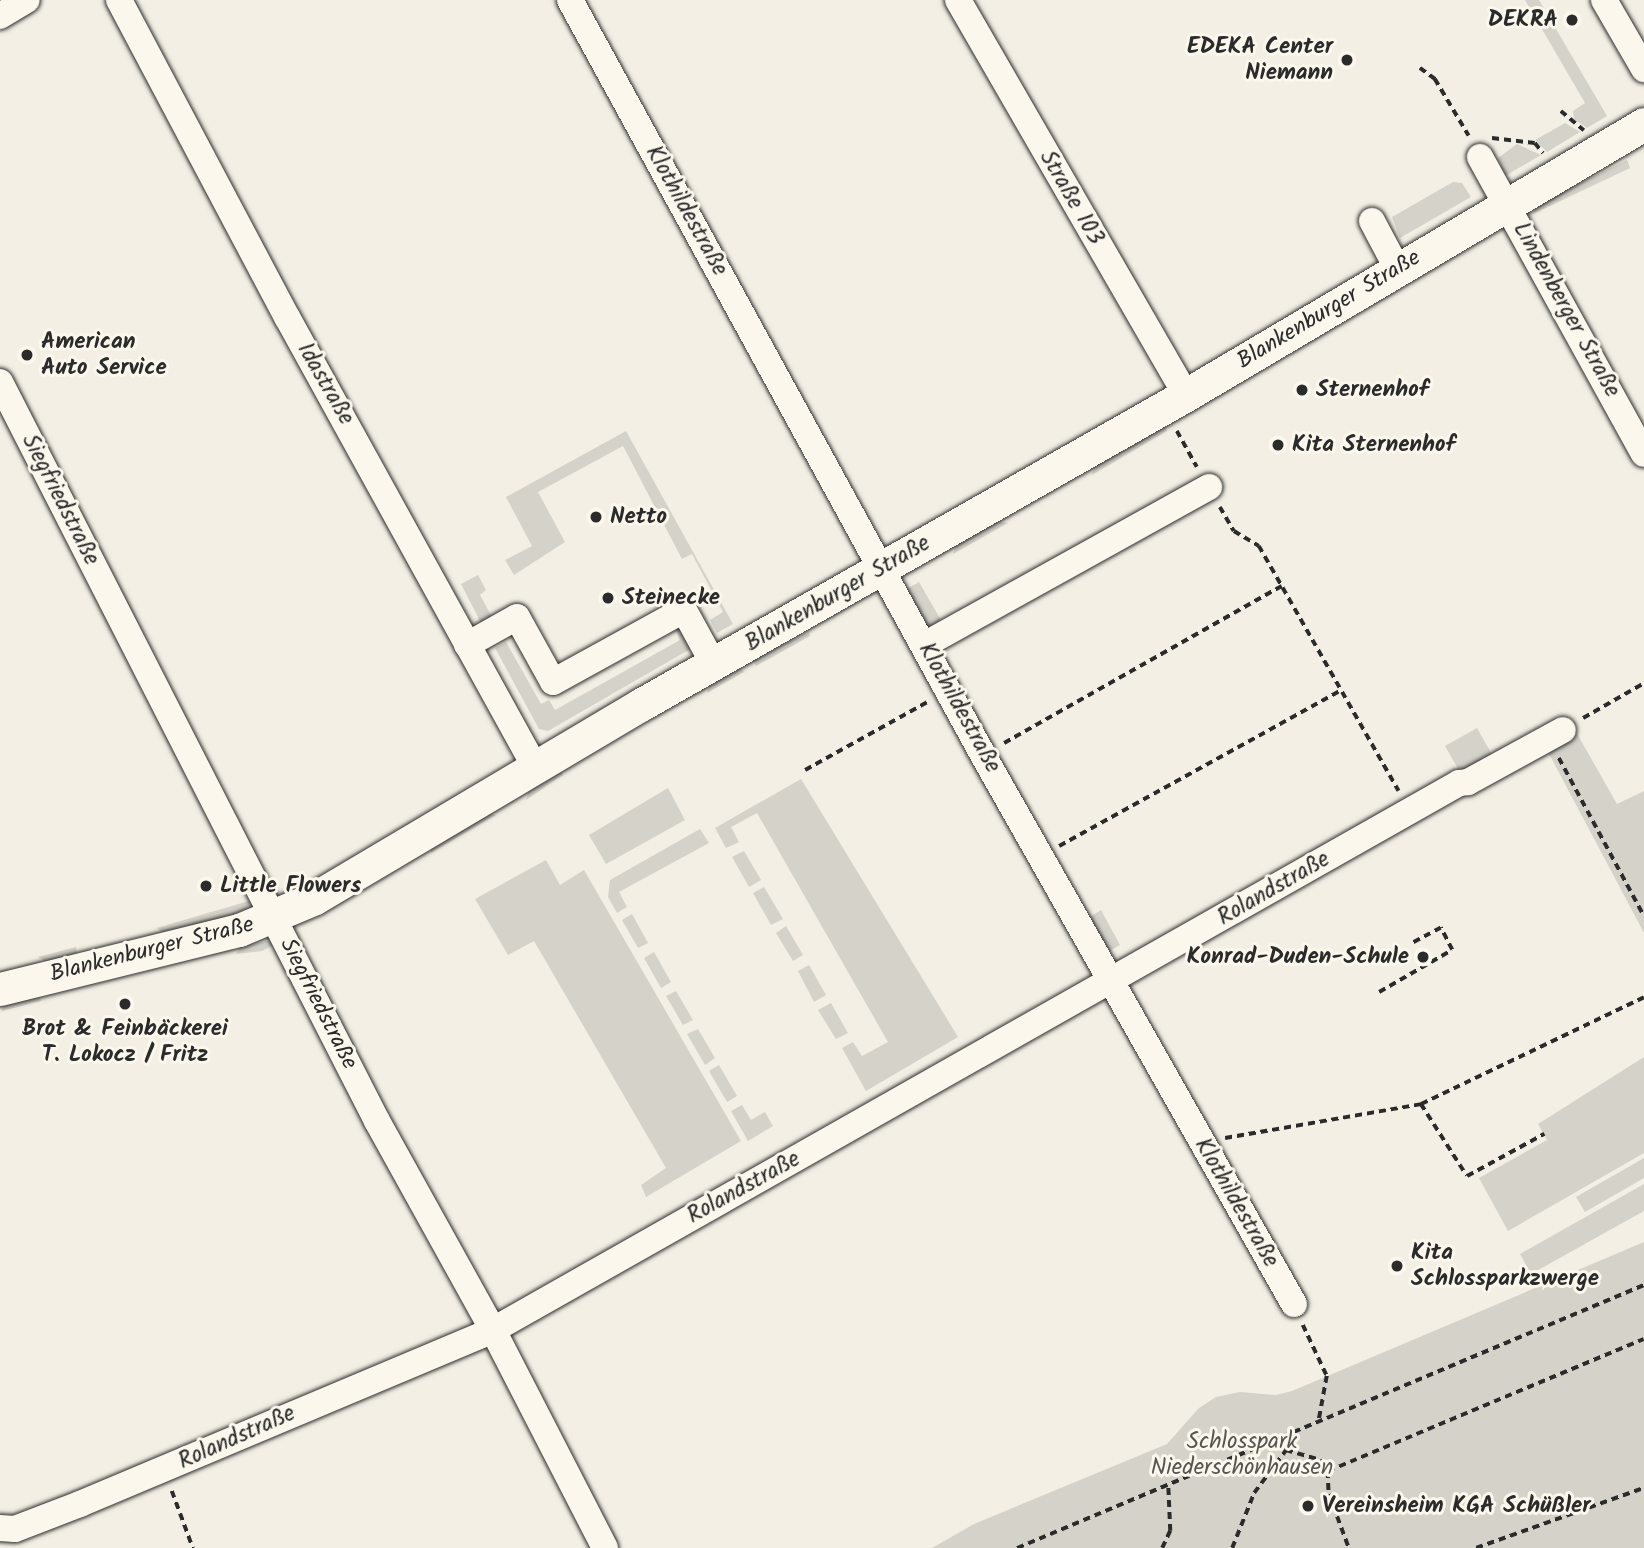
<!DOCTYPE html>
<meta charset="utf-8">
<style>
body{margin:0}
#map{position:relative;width:1644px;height:1548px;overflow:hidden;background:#f3efe4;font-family:Kalam,sans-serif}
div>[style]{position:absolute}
.green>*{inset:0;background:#d5d2c9}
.path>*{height:3.5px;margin-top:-1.75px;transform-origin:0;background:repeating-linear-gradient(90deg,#2b2b2b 0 7px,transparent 0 12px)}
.roads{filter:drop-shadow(0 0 2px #2b2b2b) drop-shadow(0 0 2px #2b2b2b)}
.minor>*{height:26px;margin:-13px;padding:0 13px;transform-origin:13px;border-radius:13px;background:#fbf7ec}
.major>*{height:33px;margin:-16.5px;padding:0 16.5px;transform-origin:16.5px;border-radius:16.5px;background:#fbf7ec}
.dots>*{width:19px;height:19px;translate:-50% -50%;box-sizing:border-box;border:4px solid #fbf7ec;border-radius:50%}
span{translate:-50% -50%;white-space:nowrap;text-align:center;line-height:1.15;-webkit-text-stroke:6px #fbf7ec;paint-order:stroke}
.poi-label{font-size:23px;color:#2b2b2b;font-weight:700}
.right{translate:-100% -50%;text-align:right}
.left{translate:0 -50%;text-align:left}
.street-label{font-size:23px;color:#2b2b2b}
.park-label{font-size:23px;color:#565552}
</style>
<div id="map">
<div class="green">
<div style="clip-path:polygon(1525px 0,1539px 0,1607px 116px,1587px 128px,1574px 119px,1573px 111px,1585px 103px)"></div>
<div style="clip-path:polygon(1565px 123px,1580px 132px,1547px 152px,1535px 140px)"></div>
<div style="clip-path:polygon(1517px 144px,1541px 155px,1505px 176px,1498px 158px)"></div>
<div style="clip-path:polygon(1627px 160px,1630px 168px,1533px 214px,1537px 204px)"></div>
<div style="clip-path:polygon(1453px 182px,1462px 183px,1471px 197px,1400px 238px,1392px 217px)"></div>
<div style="clip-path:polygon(1163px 424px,1167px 431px,1092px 475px,1095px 464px)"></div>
<div style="clip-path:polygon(626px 431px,733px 624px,717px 633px,710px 620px,723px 612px,692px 554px,682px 559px,623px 446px,538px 492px,565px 542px,514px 575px,505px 560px,532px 546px,506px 497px)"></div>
<div style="clip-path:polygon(996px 521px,1008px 523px,953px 554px,956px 544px)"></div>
<div style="clip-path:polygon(478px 575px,486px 590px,480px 595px,492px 617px,481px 623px,461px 584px)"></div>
<div style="clip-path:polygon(919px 582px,946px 629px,931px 637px,905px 590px)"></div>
<div style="clip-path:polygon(678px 625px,692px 648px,548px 731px,539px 729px,495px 648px,506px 642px,541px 704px,549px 700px,555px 710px,680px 640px,674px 627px)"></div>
<div style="clip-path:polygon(809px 632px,810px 636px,756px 666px,753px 659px)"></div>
<div style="clip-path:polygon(739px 666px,744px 672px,707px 693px,710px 683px)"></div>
<div style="clip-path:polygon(1567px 716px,1617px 804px,1644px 791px,1644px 933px,1547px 750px,1472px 793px,1445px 746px,1477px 728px,1494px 758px)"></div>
<div style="clip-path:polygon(559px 768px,563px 775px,526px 800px,530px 787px)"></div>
<div style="clip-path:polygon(801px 779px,958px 1037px,866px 1091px,842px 1048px,853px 1042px,862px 1056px,888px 1042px,757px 813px,731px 827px,739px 842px,726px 848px,715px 828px)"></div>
<div style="clip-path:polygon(668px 788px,685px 820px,606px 864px,589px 835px)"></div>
<div style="clip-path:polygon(488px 814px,496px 815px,431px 853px,431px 847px)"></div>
<div style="clip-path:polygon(700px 829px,709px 843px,619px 892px,627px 907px,617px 913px,608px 897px,610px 880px)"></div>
<div style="clip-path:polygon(744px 851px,761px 880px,749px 887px,732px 857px)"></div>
<div style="clip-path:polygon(546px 860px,560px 885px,584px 870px,741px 1141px,646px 1197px,641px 1185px,666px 1168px,534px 941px,508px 955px,475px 899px)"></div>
<div style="clip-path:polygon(764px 887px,783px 919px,771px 925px,753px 893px)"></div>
<div style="clip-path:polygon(252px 900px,246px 909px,219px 920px,165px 934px,157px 928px)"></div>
<div style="clip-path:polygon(1101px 910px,1120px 945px,1106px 953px,1087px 919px)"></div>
<div style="clip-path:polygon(632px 914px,648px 943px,638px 948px,622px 920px)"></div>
<div style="clip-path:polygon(786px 926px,803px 955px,793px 961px,776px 933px)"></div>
<div style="clip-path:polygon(267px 941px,277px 943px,262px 951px,236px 954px,240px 947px)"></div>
<div style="clip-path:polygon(76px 947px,77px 955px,46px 962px,38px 957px)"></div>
<div style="clip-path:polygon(654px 952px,671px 982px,661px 988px,644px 958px)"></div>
<div style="clip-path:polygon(809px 965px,826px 995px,814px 1002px,798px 971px)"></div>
<div style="clip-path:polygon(676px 991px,693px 1020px,683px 1025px,666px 996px)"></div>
<div style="clip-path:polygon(39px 995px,41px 1001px,2px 1011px,3px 1003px)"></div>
<div style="clip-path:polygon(831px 1003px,848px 1033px,836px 1039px,818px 1010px)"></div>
<div style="clip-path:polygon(698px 1029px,715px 1058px,705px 1065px,687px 1034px)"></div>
<div style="clip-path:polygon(1644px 1057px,1644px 1153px,1508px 1231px,1479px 1178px,1547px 1140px,1538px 1124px)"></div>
<div style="clip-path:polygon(719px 1065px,737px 1096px,727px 1102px,709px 1071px)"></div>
<div style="clip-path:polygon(742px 1105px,751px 1120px,765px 1112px,773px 1126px,748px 1141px,731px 1111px)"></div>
<div style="clip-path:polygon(1644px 1158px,1644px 1178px,1585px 1212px,1576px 1197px)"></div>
<div style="clip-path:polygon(1644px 1184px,1644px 1211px,1531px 1274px,1520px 1254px)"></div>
<div style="clip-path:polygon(1644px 1242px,1644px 1548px,932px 1548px,974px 1524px,1167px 1444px,1199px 1408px,1216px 1397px,1240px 1392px,1276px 1395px,1292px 1391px)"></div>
</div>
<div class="path">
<div style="left:1420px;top:68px;width:19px;rotate:36deg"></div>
<div style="left:1435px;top:79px;width:66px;rotate:59.2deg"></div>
<div style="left:1561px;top:111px;width:30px;rotate:40deg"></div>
<div style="left:1492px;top:138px;width:43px;rotate:6.6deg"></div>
<div style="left:1535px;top:143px;width:13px;rotate:51deg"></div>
<div style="left:1177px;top:431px;width:41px;rotate:60.9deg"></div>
<div style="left:1220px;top:507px;width:28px;rotate:60deg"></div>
<div style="left:1234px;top:531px;width:29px;rotate:31deg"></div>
<div style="left:1259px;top:546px;width:282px;rotate:60.3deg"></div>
<div style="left:1583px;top:718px;width:70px;rotate:-29.8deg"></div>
<div style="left:1004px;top:743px;width:319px;rotate:-29.5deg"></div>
<div style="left:1559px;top:758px;width:179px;rotate:61.7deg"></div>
<div style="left:805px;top:770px;width:142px;rotate:-29.1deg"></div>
<div style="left:1059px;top:846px;width:323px;rotate:-28.9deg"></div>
<div style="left:1379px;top:992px;width:84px;rotate:-29.9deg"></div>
<div style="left:1452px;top:950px;width:25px;rotate:-117deg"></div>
<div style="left:1441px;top:928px;width:34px;rotate:152deg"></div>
<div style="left:1421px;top:1104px;width:85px;rotate:57.4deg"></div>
<div style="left:1467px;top:1176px;width:88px;rotate:-28.6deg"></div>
<div style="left:1225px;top:1138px;width:199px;rotate:-9.8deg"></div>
<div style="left:1421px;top:1104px;width:247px;rotate:-25.6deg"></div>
<div style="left:1303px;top:1325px;width:56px;rotate:64.8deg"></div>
<div style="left:1327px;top:1376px;width:45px;rotate:100.3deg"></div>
<div style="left:1286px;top:1450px;width:35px;rotate:16deg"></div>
<div style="left:1320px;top:1460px;width:14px;rotate:54deg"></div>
<div style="left:1328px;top:1471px;width:23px;rotate:88deg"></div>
<div style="left:1329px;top:1494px;width:58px;rotate:69.7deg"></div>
<div style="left:1328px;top:1471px;width:342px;rotate:-22.7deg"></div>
<div style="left:172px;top:1491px;width:61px;rotate:69.8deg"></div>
<div style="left:1017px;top:1548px;width:680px;rotate:-22.76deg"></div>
<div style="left:1162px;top:1548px;width:19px;rotate:-65deg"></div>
<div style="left:1170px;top:1531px;width:45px;rotate:-92.5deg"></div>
<div style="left:1232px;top:1548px;width:59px;rotate:-68.2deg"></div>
<div style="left:1254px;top:1493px;width:54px;rotate:-53.3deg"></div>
<div style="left:1286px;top:1450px;width:17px;rotate:-77deg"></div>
<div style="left:1476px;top:1548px;width:178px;rotate:-19.7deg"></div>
</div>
<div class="roads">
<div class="minor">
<div style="left:119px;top:0;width:359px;rotate:62.1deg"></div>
<div style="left:287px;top:317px;width:514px;rotate:61.14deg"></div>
<div style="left:570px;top:0;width:861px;rotate:61.32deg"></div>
<div style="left:983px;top:755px;width:631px;rotate:60.47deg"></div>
<div style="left:958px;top:0;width:456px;rotate:60deg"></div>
<div style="left:1604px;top:0;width:80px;rotate:59.9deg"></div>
<div style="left:0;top:16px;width:31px;rotate:-31deg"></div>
<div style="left:1480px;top:157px;width:339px;rotate:61.1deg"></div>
<div style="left:1372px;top:221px;width:55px;rotate:62deg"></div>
<div style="left:0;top:382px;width:830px;rotate:62.97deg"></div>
<div style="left:377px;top:1121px;width:239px;rotate:61deg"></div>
<div style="left:493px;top:1330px;width:245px;rotate:62.8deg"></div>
<div style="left:467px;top:645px;width:57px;rotate:-29.2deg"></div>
<div style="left:517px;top:617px;width:74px;rotate:61deg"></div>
<div style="left:553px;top:682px;width:149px;rotate:-28.8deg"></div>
<div style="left:684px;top:610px;width:63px;rotate:61.4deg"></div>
<div style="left:924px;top:645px;width:326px;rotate:-29deg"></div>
<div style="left:0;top:1528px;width:15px;rotate:4deg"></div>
<div style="left:15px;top:1529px;width:70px;rotate:-21deg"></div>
<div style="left:80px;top:1504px;width:448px;rotate:-22.8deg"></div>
<div style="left:493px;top:1330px;width:1110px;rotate:-29.52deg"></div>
<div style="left:1459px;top:783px;width:9px;rotate:-6deg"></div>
<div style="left:1468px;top:782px;width:108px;rotate:-28.7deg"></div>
</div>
<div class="major">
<div style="left:0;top:989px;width:246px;rotate:-13.9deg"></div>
<div style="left:239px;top:930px;width:82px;rotate:-22.8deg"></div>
<div style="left:315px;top:898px;width:380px;rotate:-30.7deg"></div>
<div style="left:642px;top:704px;width:626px;rotate:-29.6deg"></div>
<div style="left:1186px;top:395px;width:532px;rotate:-30.61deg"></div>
</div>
</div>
<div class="dots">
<div style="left:1572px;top:20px;background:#2b2b2b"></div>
<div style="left:1347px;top:60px;background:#2b2b2b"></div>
<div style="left:27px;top:355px;background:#2b2b2b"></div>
<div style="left:1302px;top:390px;background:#2b2b2b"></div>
<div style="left:1278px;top:445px;background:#2b2b2b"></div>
<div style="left:596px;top:517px;background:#2b2b2b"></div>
<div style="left:608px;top:598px;background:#2b2b2b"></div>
<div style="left:206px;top:886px;background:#2b2b2b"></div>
<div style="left:1423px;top:957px;background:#2b2b2b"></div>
<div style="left:125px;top:1004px;background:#2b2b2b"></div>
<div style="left:1397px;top:1266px;background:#2b2b2b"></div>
<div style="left:1308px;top:1506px;background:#2b2b2b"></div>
</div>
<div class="poi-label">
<span class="right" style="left:1558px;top:20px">DEKRA</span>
<span class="right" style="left:1333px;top:60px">EDEKA Center<br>Niemann</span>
<span class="left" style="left:41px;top:355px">American<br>Auto Service</span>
<span class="left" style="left:1316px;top:390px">Sternenhof</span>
<span class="left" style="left:1292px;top:445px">Kita Sternenhof</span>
<span class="left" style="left:610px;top:517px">Netto</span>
<span class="left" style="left:622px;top:598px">Steinecke</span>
<span class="left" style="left:220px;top:886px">Little Flowers</span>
<span class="right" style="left:1409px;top:957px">Konrad-Duden-Schule</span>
<span style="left:125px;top:1042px">Brot &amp; Feinbäckerei<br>T. Lokocz / Fritz</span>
<span class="left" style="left:1411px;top:1266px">Kita<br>Schlossparkzwerge</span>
<span class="left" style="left:1322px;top:1506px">Vereinsheim KGA Schüßler</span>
</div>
<div class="street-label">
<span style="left:1071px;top:198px;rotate:60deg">Straße 103</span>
<span style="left:686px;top:211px;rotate:61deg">Klothildestraße</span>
<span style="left:1329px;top:310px;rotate:-31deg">Blankenburger Straße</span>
<span style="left:1566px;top:310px;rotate:61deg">Lindenberger Straße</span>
<span style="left:325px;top:384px;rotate:60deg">Idastraße</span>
<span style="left:60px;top:500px;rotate:63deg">Siegfriedstraße</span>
<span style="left:838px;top:594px;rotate:-30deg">Blankenburger Straße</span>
<span style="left:959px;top:708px;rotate:61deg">Klothildestraße</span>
<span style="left:1274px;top:889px;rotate:-30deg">Rolandstraße</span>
<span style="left:152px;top:950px;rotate:-14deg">Blankenburger Straße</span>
<span style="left:318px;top:1004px;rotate:63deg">Siegfriedstraße</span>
<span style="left:744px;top:1188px;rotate:-29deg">Rolandstraße</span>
<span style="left:1236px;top:1203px;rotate:60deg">Klothildestraße</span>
<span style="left:237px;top:1438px;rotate:-24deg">Rolandstraße</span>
</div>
<div class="park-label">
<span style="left:1242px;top:1455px">Schlosspark<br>Niederschönhausen</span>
</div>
</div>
